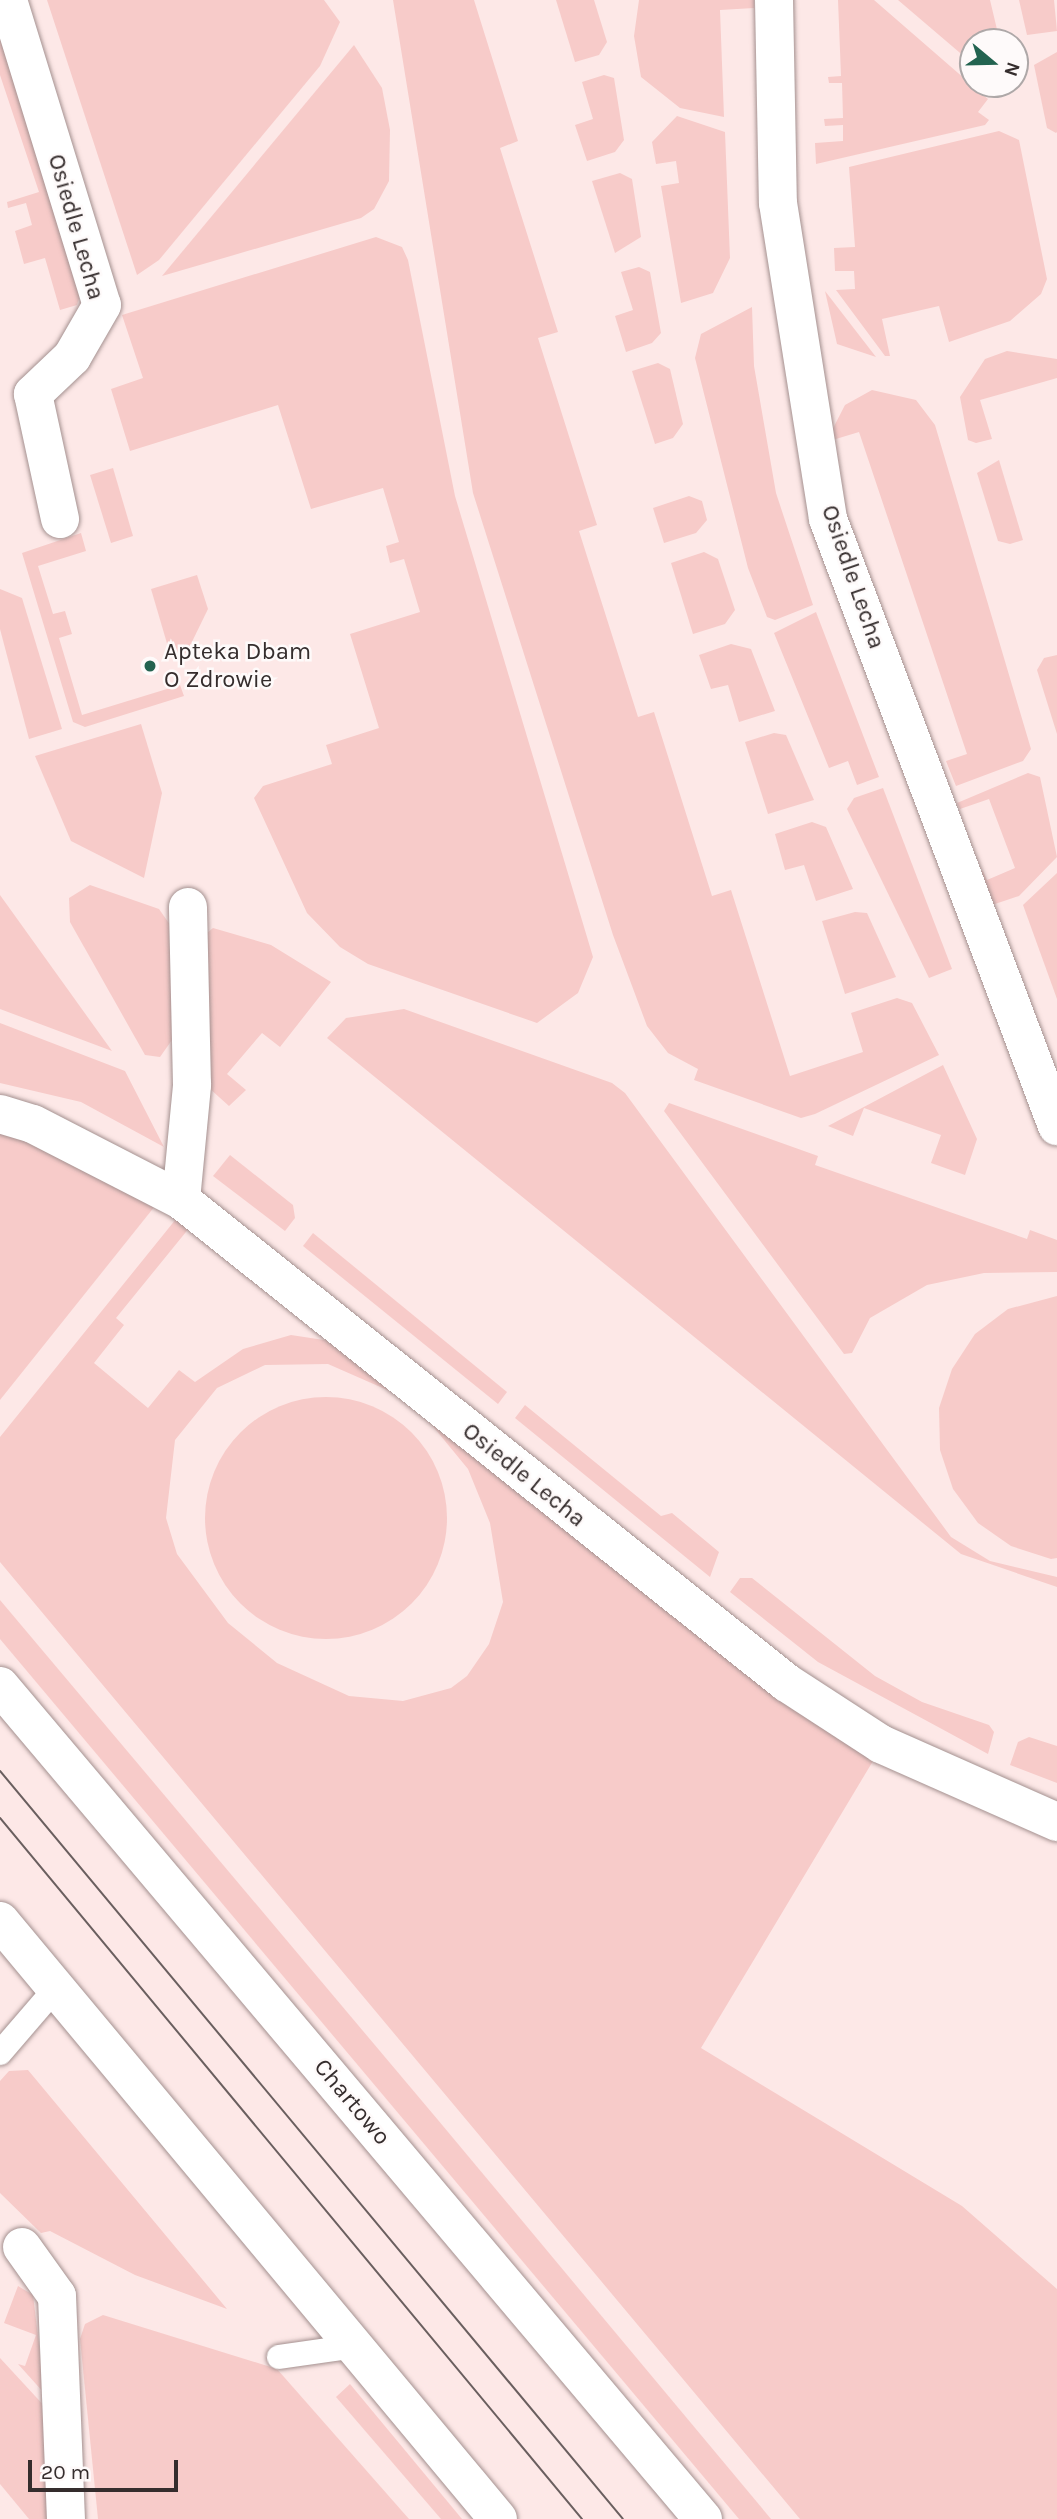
<!DOCTYPE html>
<style>
body{margin:0}
#map{position:relative;width:1057px;height:2519px;overflow:hidden;background:#fde8e7;font-family:Karla,sans-serif}
div>[style]{position:absolute}
.green>*{inset:0;background:#f7cbc9}
.round{border-radius:50%}
.roads{filter:drop-shadow(0 0 2px #a49190) drop-shadow(0 0 2px #a49190)}
.lane>*{height:24px;margin:-12px;padding:0 12px;transform-origin:12px;border-radius:12px;background:#fff}
.street>*{height:38px;margin:-19px;padding:0 19px;transform-origin:19px;border-radius:19px;background:#fff}
.secondary>*{height:38px;margin:-19px;padding:0 19px;transform-origin:19px;border-radius:19px;background:#fff}
.tram>*{height:2px;margin:-1px;padding:0 1px;transform-origin:1px;border-radius:1px;background:#6a5f5f}
.dots>*{width:19px;height:19px;translate:-50% -50%;box-sizing:border-box;border:4px solid #fefafa;border-radius:50%}
span{translate:-50% -50%;white-space:nowrap;text-align:center;line-height:1.15;-webkit-text-stroke:5px #fefafa;paint-order:stroke}
.street-label{font-size:24px;color:#352d2d}
.poi-label{font-size:24px;color:#352d2d}
.left{translate:0 -50%;text-align:left}
.north{position:absolute;left:959px;top:28px;width:70px;height:70px;box-sizing:border-box;background:#fefafa;border:2px solid #aea8a8;border-radius:50%;rotate:109deg;font-size:19px;font-weight:700;line-height:28px;text-align:center;color:#352d2d}
.north::after{content:'';display:block;margin:auto;width:24px;height:32px;background:#236350;clip-path:polygon(50% 0,100% 100%,50% 72%,0 100%)}
.scale{position:absolute;left:28px;top:2460px;width:150px;height:32px;box-sizing:border-box;border:4px solid #352d2d;border-top:0;padding-left:9px;font-size:21px;line-height:24px;white-space:nowrap;color:#352d2d;-webkit-text-stroke:5px #fefafa;paint-order:stroke}
</style>
<div id="map">
<div class="green">
<div style="clip-path:polygon(47px 0,324px 0,340px 22px,320px 66px,159px 260px,137px 275px)"></div>
<div style="clip-path:polygon(393px 0,474px 0,518px 141px,500px 148px,558px 332px,538px 338px,597px 525px,579px 531px,638px 717px,654px 712px,712px 896px,731px 890px,790px 1076px,863px 1052px,851px 1013px,897px 998px,912px 1003px,939px 1055px,815px 1114px,801px 1118px,694px 1080px,698px 1069px,668px 1053px,647px 1026px,613px 935px,473px 493px)"></div>
<div style="clip-path:polygon(556px 0,594px 0,607px 42px,599px 55px,575px 62px)"></div>
<div style="clip-path:polygon(639px 0,754px 0,754px 8px,720px 10px,724px 117px,680px 108px,641px 77px,634px 36px)"></div>
<div style="clip-path:polygon(838px 0,874px 0,988px 99px,978px 112px,989px 120px,985px 125px,816px 164px,815px 143px,843px 141px,843px 125px,825px 126px,824px 119px,843px 118px,842px 83px,829px 83px,828px 77px,841px 76px)"></div>
<div style="clip-path:polygon(898px 0,990px 0,1000px 42px,973px 42px,973px 64px)"></div>
<div style="clip-path:polygon(1019px 0,1054px 0,1057px 31px,1027px 35px)"></div>
<div style="clip-path:polygon(0 17px,81px 292px,77px 305px,60px 310px,45px 258px,24px 264px,15px 231px,32px 225px,26px 203px,8px 208px,7px 202px,39px 192px,0 75px)"></div>
<div style="clip-path:polygon(354px 45px,382px 88px,390px 130px,389px 181px,374px 209px,361px 218px,162px 276px)"></div>
<div style="clip-path:polygon(1057px 52px,1057px 132px,1056px 133px,1047px 128px,1034px 65px)"></div>
<div style="clip-path:polygon(604px 75px,614px 78px,624px 140px,615px 152px,587px 161px,575px 125px,593px 119px,582px 82px)"></div>
<div style="clip-path:polygon(677px 116px,725px 132px,730px 258px,713px 293px,681px 303px,661px 186px,679px 183px,676px 161px,656px 164px,652px 142px)"></div>
<div style="clip-path:polygon(999px 131px,1019px 140px,1047px 279px,1041px 294px,1010px 321px,949px 342px,939px 306px,882px 319px,890px 356px,885px 356px,836px 290px,855px 289px,854px 271px,835px 271px,834px 248px,855px 247px,849px 167px)"></div>
<div style="clip-path:polygon(620px 173px,632px 179px,641px 237px,615px 253px,592px 181px)"></div>
<div style="clip-path:polygon(376px 237px,402px 247px,408px 260px,455px 496px,593px 957px,578px 993px,537px 1023px,368px 964px,340px 947px,307px 913px,254px 798px,263px 786px,332px 764px,326px 745px,379px 728px,350px 634px,420px 612px,404px 559px,390px 563px,386px 546px,399px 542px,383px 488px,311px 509px,278px 405px,130px 451px,111px 389px,143px 378px,122px 315px)"></div>
<div style="clip-path:polygon(639px 267px,650px 272px,661px 333px,652px 343px,626px 352px,615px 316px,633px 310px,621px 272px)"></div>
<div style="clip-path:polygon(825px 291px,876px 357px,837px 344px)"></div>
<div style="clip-path:polygon(752px 307px,754px 366px,776px 493px,813px 605px,775px 620px,767px 617px,748px 568px,695px 358px,701px 334px)"></div>
<div style="clip-path:polygon(1007px 351px,1057px 359px,1057px 378px,980px 400px,992px 439px,976px 443px,968px 440px,960px 397px,985px 359px)"></div>
<div style="clip-path:polygon(658px 363px,670px 369px,683px 424px,673px 438px,655px 444px,632px 371px)"></div>
<div style="clip-path:polygon(872px 390px,916px 400px,935px 425px,1031px 749px,1023px 761px,956px 786px,946px 761px,967px 754px,859px 432px,826px 442px,845px 405px)"></div>
<div style="clip-path:polygon(999px 460px,1023px 540px,1010px 544px,998px 541px,977px 473px)"></div>
<div style="clip-path:polygon(113px 468px,133px 536px,111px 543px,90px 475px)"></div>
<div style="clip-path:polygon(689px 496px,702px 501px,707px 520px,696px 533px,664px 543px,653px 508px)"></div>
<div style="clip-path:polygon(81px 533px,86px 551px,38px 566px,53px 614px,65px 611px,72px 634px,59px 638px,82px 715px,180px 685px,184px 696px,85px 727px,73px 722px,22px 553px)"></div>
<div style="clip-path:polygon(704px 552px,718px 559px,735px 610px,725px 624px,693px 634px,671px 563px)"></div>
<div style="clip-path:polygon(197px 575px,208px 609px,187px 652px,171px 657px,151px 589px)"></div>
<div style="clip-path:polygon(0 589px,22px 598px,62px 729px,29px 739px,0 629px)"></div>
<div style="clip-path:polygon(816px 612px,879px 777px,857px 785px,848px 761px,829px 768px,774px 633px)"></div>
<div style="clip-path:polygon(731px 644px,751px 649px,775px 711px,739px 722px,728px 685px,711px 689px,699px 655px)"></div>
<div style="clip-path:polygon(1057px 655px,1057px 734px,1037px 670px,1044px 658px)"></div>
<div style="clip-path:polygon(141px 724px,162px 793px,144px 878px,71px 841px,35px 756px)"></div>
<div style="clip-path:polygon(774px 733px,786px 735px,814px 800px,768px 814px,745px 742px)"></div>
<div style="clip-path:polygon(1028px 773px,1040px 777px,1057px 857px,1019px 896px,989px 906px,977px 874px,983px 871px,987px 880px,1015px 868px,989px 799px,960px 809px,957px 803px)"></div>
<div style="clip-path:polygon(883px 788px,952px 969px,929px 978px,847px 809px,854px 798px)"></div>
<div style="clip-path:polygon(812px 822px,826px 827px,853px 889px,816px 901px,804px 865px,785px 870px,775px 834px)"></div>
<div style="clip-path:polygon(1057px 873px,1057px 999px,1023px 905px)"></div>
<div style="clip-path:polygon(90px 885px,159px 909px,173px 929px,172px 1040px,160px 1057px,145px 1055px,70px 922px,69px 898px)"></div>
<div style="clip-path:polygon(0 895px,112px 1051px,0 1009px)"></div>
<div style="clip-path:polygon(855px 912px,867px 913px,896px 977px,845px 994px,822px 921px)"></div>
<div style="clip-path:polygon(213px 928px,271px 945px,331px 982px,280px 1047px,262px 1033px,227px 1074px,246px 1090px,229px 1106px,209px 1088px,202px 937px)"></div>
<div style="clip-path:polygon(404px 1009px,612px 1083px,625px 1093px,951px 1537px,990px 1561px,1057px 1577px,1057px 1587px,961px 1554px,327px 1038px,346px 1018px)"></div>
<div style="clip-path:polygon(0 1023px,125px 1071px,164px 1147px,81px 1102px,0 1083px)"></div>
<div style="clip-path:polygon(943px 1065px,977px 1139px,965px 1175px,931px 1163px,941px 1135px,864px 1108px,853px 1136px,828px 1126px)"></div>
<div style="clip-path:polygon(669px 1103px,818px 1156px,815px 1165px,1027px 1239px,1030px 1230px,1057px 1240px,1057px 1272px,984px 1273px,927px 1285px,870px 1318px,852px 1353px,844px 1354px,664px 1111px)"></div>
<div style="clip-path:polygon(0 1129px,155px 1206px,0 1400px)"></div>
<div style="clip-path:polygon(230px 1155px,293px 1205px,295px 1218px,285px 1231px,213px 1176px)"></div>
<div style="clip-path:polygon(176px 1219px,190px 1227px,116px 1318px,124px 1325px,94px 1363px,148px 1408px,179px 1370px,195px 1382px,243px 1349px,291px 1335px,337px 1342px,394px 1393px,328px 1364px,265px 1365px,217px 1388px,175px 1440px,166px 1518px,177px 1554px,228px 1623px,277px 1663px,349px 1696px,403px 1701px,451px 1688px,467px 1676px,489px 1644px,503px 1602px,490px 1523px,468px 1469px,431px 1424px,770px 1683px,1057px 1834px,1057px 1841px,873px 1761px,701px 2048px,962px 2206px,1057px 2289px,1057px 2519px,800px 2519px,0 1562px,0 1437px)"></div>
<div style="clip-path:polygon(313px 1233px,507px 1392px,498px 1404px,303px 1246px)"></div>
<div style="clip-path:polygon(1057px 1296px,1057px 1558px,1051px 1559px,1011px 1546px,978px 1523px,953px 1489px,940px 1450px,939px 1408px,952px 1369px,975px 1334px,1008px 1309px)"></div>
<div class="round" style="left:205px;top:1397px;width:242px;height:242px"></div>
<div style="clip-path:polygon(525px 1405px,661px 1516px,672px 1513px,719px 1552px,710px 1577px,515px 1418px)"></div>
<div style="clip-path:polygon(740px 1578px,752px 1578px,875px 1676px,922px 1702px,989px 1725px,994px 1732px,988px 1754px,818px 1662px,730px 1592px)"></div>
<div style="clip-path:polygon(0 1600px,438px 2120px,771px 2519px,739px 2519px,0 1639px)"></div>
<div style="clip-path:polygon(1029px 1737px,1057px 1746px,1057px 1783px,1010px 1765px,1018px 1742px)"></div>
<div style="clip-path:polygon(28px 2070px,227px 2309px,135px 2275px,50px 2231px,41px 2233px,0 2193px,0 2081px,9px 2071px)"></div>
<div style="clip-path:polygon(18px 2286px,33px 2295px,45px 2394px,18px 2364px,25px 2366px,36px 2335px,4px 2323px)"></div>
<div style="clip-path:polygon(103px 2315px,277px 2369px,409px 2519px,98px 2519px,80px 2339px,85px 2324px)"></div>
<div style="clip-path:polygon(0 2358px,48px 2410px,56px 2519px,29px 2519px,0 2484px)"></div>
<div style="clip-path:polygon(350px 2384px,462px 2519px,441px 2519px,336px 2397px)"></div>
</div>
<div class="roads">
<div class="lane">
<div style="left:0;top:2053px;width:86px;rotate:-49.3deg"></div>
<div style="left:279px;top:2357px;width:77px;rotate:-8.2deg"></div>
</div>
<div class="street">
<div style="left:8px;top:0;width:319px;rotate:72.9deg"></div>
<div style="left:102px;top:305px;width:60px;rotate:120deg"></div>
<div style="left:72px;top:357px;width:54px;rotate:136.5deg"></div>
<div style="left:33px;top:394px;width:128px;rotate:77.8deg"></div>
<div style="left:774px;top:0;width:203px;rotate:88.9deg"></div>
<div style="left:778px;top:203px;width:320px;rotate:81deg"></div>
<div style="left:828px;top:519px;width:649px;rotate:69.33deg"></div>
<div style="left:0;top:1114px;width:34px;rotate:17deg"></div>
<div style="left:33px;top:1124px;width:166px;rotate:27.2deg"></div>
<div style="left:181px;top:1200px;width:775px;rotate:38.56deg"></div>
<div style="left:787px;top:1683px;width:112px;rotate:33deg"></div>
<div style="left:881px;top:1744px;width:193px;rotate:23.9deg"></div>
<div style="left:181px;top:1200px;width:116px;rotate:-84.5deg"></div>
<div style="left:192px;top:1085px;width:178px;rotate:-91.3deg"></div>
<div style="left:22px;top:2247px;width:60px;rotate:54.5deg"></div>
<div style="left:57px;top:2296px;width:223px;rotate:87.7deg"></div>
</div>
<div class="secondary">
<div style="left:0;top:1686px;width:1090px;rotate:49.84deg"></div>
<div style="left:0;top:1921px;width:778px;rotate:50.21deg"></div>
</div>
</div>
<div class="tram">
<div style="left:0;top:1771px;width:973px;rotate:50.21deg"></div>
<div style="left:0;top:1818px;width:911px;rotate:50.3deg"></div>
</div>
<div class="dots">
<div style="left:150px;top:666px;background:#236350"></div>
</div>
<div class="street-label">
<span style="left:76px;top:227px;rotate:74deg">Osiedle Lecha</span>
<span style="left:853px;top:577px;rotate:71deg">Osiedle Lecha</span>
<span style="left:524px;top:1475px;rotate:39deg">Osiedle Lecha</span>
<span style="left:352px;top:2102px;rotate:50deg">Chartowo</span>
</div>
<div class="poi-label">
<span class="left" style="left:164px;top:666px">Apteka Dbam<br>O Zdrowie</span>
</div>
<div class="north">N</div>
<div class="scale">20 m</div>
</div>
